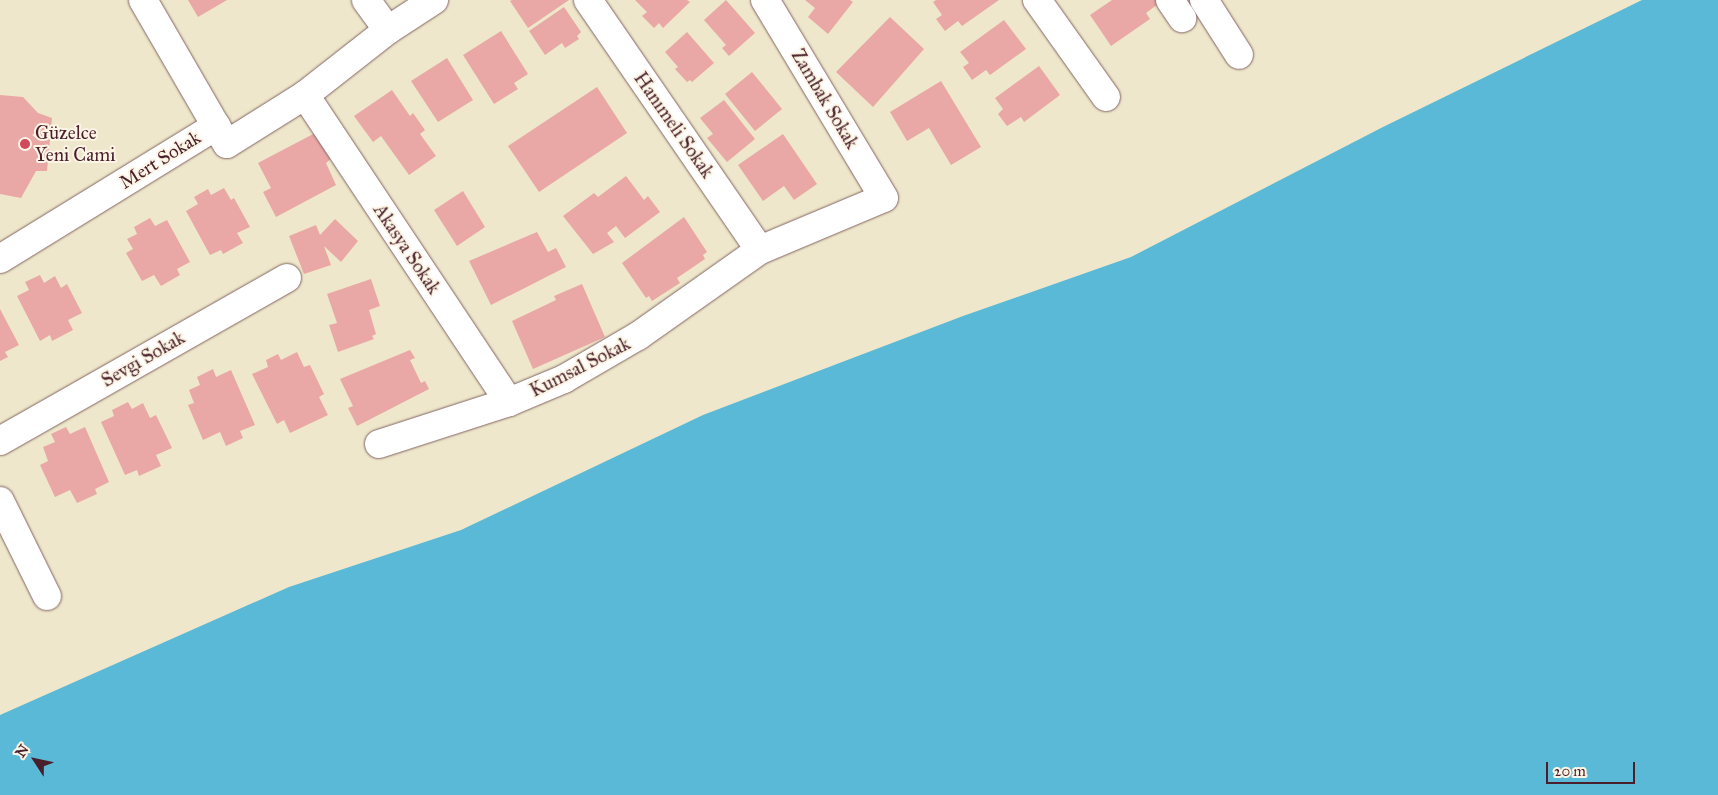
<!DOCTYPE html>
<meta charset="utf-8">
<style>
body{margin:0}
#map{position:relative;width:1718px;height:795px;overflow:hidden;background:#eee7cb;font-family:"IM FELL Great Primer",serif}
div>[style]{position:absolute}
.water>*{inset:0;background:#59b9d7}
.building>*{inset:0;background:#e9a8a5}
.roads{filter:drop-shadow(0 0 1px #836563) drop-shadow(0 0 1px #836563)}
.minor>*{height:28px;margin:-14px;padding:0 14px;transform-origin:14px;border-radius:14px;background:#fff}
.dots>*{width:14px;height:14px;translate:-50% -50%;box-sizing:border-box;border:2px solid #fcf5e5;border-radius:50%}
span{translate:-50% -50%;white-space:nowrap;text-align:center;line-height:1.15;-webkit-text-stroke:4px #fcf5e5;paint-order:stroke}
.street-label{font-size:19px;color:#4a1f2b}
.poi-label{font-size:19px;color:#4a1f2b}
.left{translate:0 -50%;text-align:left}
.north{position:absolute;left:10px;top:735px;width:50px;height:50px;-webkit-text-stroke:4px #fcf5e5;paint-order:stroke;rotate:305deg;font-size:14px;font-weight:700;line-height:20px;text-align:center;color:#4a1f2b}
.north::after{content:'';display:block;margin:auto;width:18px;height:22px;background:#4a1f2b;clip-path:polygon(50% 0,100% 100%,50% 72%,0 100%)}
.scale{position:absolute;left:1546px;top:762px;width:89px;height:22px;box-sizing:border-box;border:2px solid #4a1f2b;border-top:0;padding-left:6px;font-size:15px;line-height:18px;white-space:nowrap;color:#4a1f2b;-webkit-text-stroke:4px #fcf5e5;paint-order:stroke}
</style>
<div id="map">
<div class="water">
<div style="clip-path:polygon(1642px 0,1718px 0,1718px 795px,0 795px,0 715px,289px 587px,461px 530px,703px 415px,963px 316px,1131px 257px,1383px 127px)"></div>
</div>
<div class="building">
<div style="clip-path:polygon(188px 0,227px 0,198px 17px)"></div>
<div style="clip-path:polygon(569px 0,528px 28px,510px 1px,512px 0)"></div>
<div style="clip-path:polygon(635px 0,687px 0,690px 2px,663px 28px,659px 23px,654px 28px,642px 16px,647px 12px)"></div>
<div style="clip-path:polygon(726px 0,755px 33px,729px 56px,722px 48px,726px 45px,704px 20px)"></div>
<div style="clip-path:polygon(805px 0,850px 0,853px 2px,828px 34px,808px 17px,815px 8px)"></div>
<div style="clip-path:polygon(936px 0,999px 0,962px 26px,958px 21px,945px 31px,936px 19px,942px 15px,933px 2px)"></div>
<div style="clip-path:polygon(1112px 0,1156px 0,1158px 4px,1146px 13px,1150px 19px,1111px 46px,1090px 15px)"></div>
<div style="clip-path:polygon(564px 7px,581px 32px,577px 36px,579px 39px,565px 48px,562px 43px,545px 55px,529px 31px)"></div>
<div style="clip-path:polygon(890px 17px,924px 49px,873px 107px,836px 72px)"></div>
<div style="clip-path:polygon(1004px 20px,1026px 49px,990px 75px,986px 70px,972px 80px,963px 67px,969px 63px,960px 52px)"></div>
<div style="clip-path:polygon(501px 31px,528px 74px,514px 83px,518px 89px,494px 104px,463px 55px)"></div>
<div style="clip-path:polygon(687px 32px,714px 63px,692px 82px,690px 80px,687px 82px,675px 69px,678px 67px,665px 52px)"></div>
<div style="clip-path:polygon(447px 58px,473px 100px,438px 122px,411px 81px)"></div>
<div style="clip-path:polygon(1039px 66px,1060px 95px,1024px 122px,1021px 117px,1007px 126px,998px 114px,1003px 109px,995px 98px)"></div>
<div style="clip-path:polygon(752px 72px,782px 109px,755px 131px,725px 94px)"></div>
<div style="clip-path:polygon(941px 81px,981px 147px,951px 165px,929px 128px,907px 141px,890px 112px)"></div>
<div style="clip-path:polygon(597px 87px,627px 133px,539px 192px,508px 146px)"></div>
<div style="clip-path:polygon(392px 90px,410px 116px,413px 113px,425px 130px,420px 134px,436px 156px,409px 175px,381px 136px,373px 142px,354px 116px)"></div>
<div style="clip-path:polygon(0 95px,23px 97px,38px 113px,52px 118px,47px 171px,36px 171px,21px 198px,0 194px)"></div>
<div style="clip-path:polygon(724px 100px,755px 139px,727px 162px,707px 138px,713px 134px,700px 118px)"></div>
<div style="clip-path:polygon(317px 132px,333px 157px,326px 163px,336px 185px,276px 217px,263px 192px,271px 188px,258px 163px)"></div>
<div style="clip-path:polygon(783px 134px,817px 184px,794px 200px,784px 186px,763px 201px,738px 165px)"></div>
<div style="clip-path:polygon(626px 176px,644px 200px,648px 196px,660px 212px,625px 238px,616px 226px,607px 233px,614px 242px,593px 254px,563px 216px,594px 193px,598px 197px)"></div>
<div style="clip-path:polygon(224px 188px,231px 200px,234px 198px,250px 227px,237px 233px,243px 243px,223px 254px,221px 250px,210px 255px,186px 211px,198px 204px,194px 197px,208px 189px,211px 195px)"></div>
<div style="clip-path:polygon(463px 191px,485px 227px,457px 246px,434px 210px)"></div>
<div style="clip-path:polygon(684px 217px,707px 252px,703px 255px,705px 259px,677px 278px,680px 283px,652px 301px,649px 296px,646px 298px,622px 263px)"></div>
<div style="clip-path:polygon(150px 218px,155px 226px,167px 220px,190px 262px,177px 269px,180px 275px,161px 286px,154px 275px,142px 281px,126px 253px,133px 249px,127px 239px,137px 234px,134px 227px)"></div>
<div style="clip-path:polygon(335px 219px,358px 241px,341px 262px,324px 246px,331px 265px,304px 274px,289px 236px,316px 225px,320px 235px)"></div>
<div style="clip-path:polygon(537px 232px,548px 252px,556px 248px,566px 267px,491px 305px,469px 261px)"></div>
<div style="clip-path:polygon(40px 275px,44px 283px,55px 276px,61px 288px,67px 284px,82px 313px,68px 320px,73px 330px,52px 341px,50px 335px,40px 341px,17px 296px,29px 290px,25px 282px)"></div>
<div style="clip-path:polygon(371px 279px,380px 306px,369px 310px,376px 334px,372px 336px,374px 339px,338px 352px,329px 325px,337px 323px,327px 294px)"></div>
<div style="clip-path:polygon(582px 284px,605px 337px,533px 369px,512px 321px,556px 300px,554px 296px)"></div>
<div style="clip-path:polygon(0 309px,19px 345px,5px 352px,8px 357px,0 361px)"></div>
<div style="clip-path:polygon(410px 350px,415px 358px,410px 360px,421px 383px,425px 381px,429px 389px,357px 426px,348px 408px,353px 406px,340px 379px)"></div>
<div style="clip-path:polygon(297px 352px,304px 367px,310px 365px,324px 394px,319px 397px,328px 415px,290px 433px,284px 420px,277px 424px,252px 374px,268px 367px,266px 360px,278px 354px,281px 360px)"></div>
<div style="clip-path:polygon(213px 369px,216px 377px,231px 370px,255px 425px,240px 431px,243px 438px,226px 446px,220px 432px,203px 440px,188px 405px,194px 403px,189px 390px,200px 385px,197px 377px)"></div>
<div style="clip-path:polygon(128px 402px,132px 409px,143px 403px,150px 418px,156px 415px,172px 448px,156px 455px,161px 466px,139px 476px,137px 470px,125px 475px,101px 422px,114px 416px,112px 410px)"></div>
<div style="clip-path:polygon(66px 427px,70px 434px,85px 427px,109px 482px,95px 489px,97px 494px,77px 503px,70px 490px,55px 497px,40px 465px,48px 461px,43px 447px,55px 442px,51px 434px)"></div>
</div>
<div class="roads">
<div class="minor">
<div style="left:143px;top:0;width:146px;rotate:59.9deg"></div>
<div style="left:366px;top:0;width:37px;rotate:54deg"></div>
<div style="left:588px;top:0;width:303px;rotate:55.5deg"></div>
<div style="left:1037px;top:0;width:119px;rotate:54.6deg"></div>
<div style="left:1170px;top:0;width:22px;rotate:56deg"></div>
<div style="left:1204px;top:0;width:65px;rotate:57.5deg"></div>
<div style="left:305px;top:95px;width:369px;rotate:56.4deg"></div>
<div style="left:0;top:259px;width:254px;rotate:-31.6deg"></div>
<div style="left:216px;top:126px;width:21px;rotate:59deg"></div>
<div style="left:227px;top:144px;width:92px;rotate:-32.1deg"></div>
<div style="left:305px;top:95px;width:105px;rotate:-38.1deg"></div>
<div style="left:388px;top:30px;width:55px;rotate:-33.1deg"></div>
<div style="left:0;top:441px;width:330px;rotate:-29.6deg"></div>
<div style="left:379px;top:444px;width:137px;rotate:-17.9deg"></div>
<div style="left:509px;top:402px;width:60px;rotate:-22.7deg"></div>
<div style="left:564px;top:379px;width:86px;rotate:-30.2deg"></div>
<div style="left:638px;top:336px;width:149px;rotate:-35.2deg"></div>
<div style="left:760px;top:250px;width:134px;rotate:-22.8deg"></div>
<div style="left:884px;top:198px;width:231px;rotate:-121deg"></div>
<div style="left:0;top:501px;width:106px;rotate:63.7deg"></div>
</div>
</div>
<div class="dots">
<div style="left:25px;top:144px;background:#d1495b"></div>
</div>
<div class="street-label">
<span style="left:825px;top:99px;rotate:59deg">Zambak Sokak</span>
<span style="left:674px;top:125px;rotate:55deg">Hanımeli Sokak</span>
<span style="left:160px;top:160px;rotate:-32deg">Mert Sokak</span>
<span style="left:407px;top:249px;rotate:56deg">Akasya Sokak</span>
<span style="left:143px;top:359px;rotate:-30deg">Sevgi Sokak</span>
<span style="left:580px;top:367px;rotate:-27deg">Kumsal Sokak</span>
</div>
<div class="poi-label">
<span class="left" style="left:35px;top:144px">Güzelce<br>Yeni Cami</span>
</div>
<div class="north">N</div>
<div class="scale">20 m</div>
</div>
